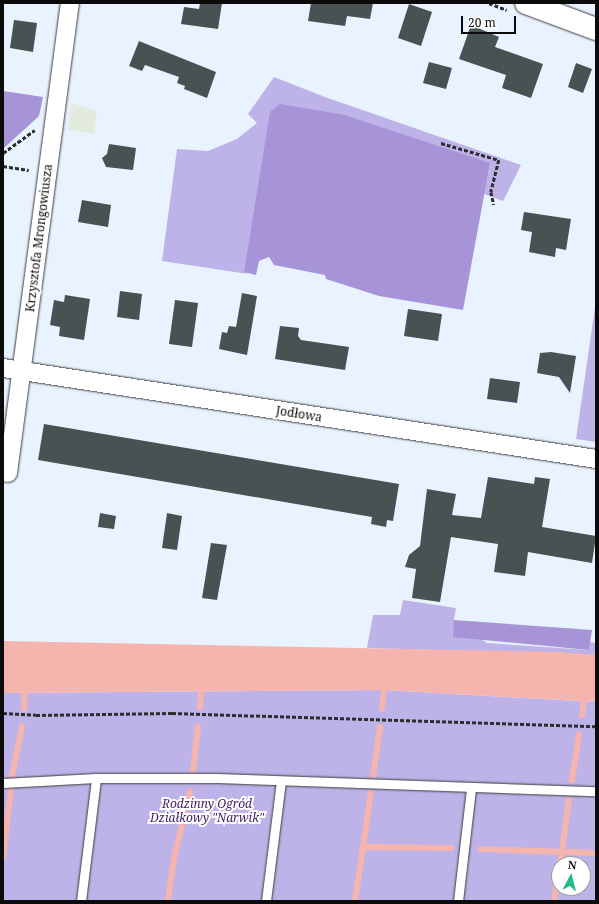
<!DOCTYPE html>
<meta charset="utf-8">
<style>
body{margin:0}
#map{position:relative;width:599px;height:904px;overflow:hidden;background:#e8f3ff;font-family:"Noto Serif",serif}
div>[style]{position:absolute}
.industrial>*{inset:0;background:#e3eade}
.green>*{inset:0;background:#beb3e8}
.forest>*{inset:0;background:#a693d8}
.water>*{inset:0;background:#f5b5ae}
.stream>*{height:5.5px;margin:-2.75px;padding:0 2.75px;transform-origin:2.75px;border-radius:2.75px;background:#f5b5ae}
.building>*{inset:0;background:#475253}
.path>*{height:2.5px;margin-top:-1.25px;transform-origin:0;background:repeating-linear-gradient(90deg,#2d2d2d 0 4px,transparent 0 6px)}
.roads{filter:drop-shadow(0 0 1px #3e3e3e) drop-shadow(0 0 1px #3e3e3e)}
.service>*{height:9px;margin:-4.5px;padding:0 4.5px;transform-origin:4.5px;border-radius:4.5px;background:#fff}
.minor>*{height:18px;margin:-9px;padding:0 9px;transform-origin:9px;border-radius:9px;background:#fff}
.tertiary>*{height:22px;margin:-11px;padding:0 11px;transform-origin:11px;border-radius:11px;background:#fff}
span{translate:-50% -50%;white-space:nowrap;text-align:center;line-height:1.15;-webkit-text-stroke:4px #fff;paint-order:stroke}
.street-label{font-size:12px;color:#0b0b0b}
.park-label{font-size:12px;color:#401c61;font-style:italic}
.frame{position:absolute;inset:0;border:4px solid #0b0b0b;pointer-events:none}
.north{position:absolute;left:551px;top:856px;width:40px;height:40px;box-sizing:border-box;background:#fff;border:1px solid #9d9d9d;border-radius:50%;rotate:7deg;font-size:11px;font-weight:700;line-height:16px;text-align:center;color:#0b0b0b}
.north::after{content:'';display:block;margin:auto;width:14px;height:18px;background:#24b98a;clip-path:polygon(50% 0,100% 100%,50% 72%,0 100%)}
.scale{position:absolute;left:461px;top:16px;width:55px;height:18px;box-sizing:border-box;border:2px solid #0b0b0b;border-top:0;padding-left:5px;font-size:12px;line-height:14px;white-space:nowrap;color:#0b0b0b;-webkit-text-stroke:3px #fff;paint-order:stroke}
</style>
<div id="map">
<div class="industrial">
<div style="clip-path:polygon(71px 103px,97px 111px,94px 134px,68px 130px)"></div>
</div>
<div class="green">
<div style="clip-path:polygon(274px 77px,325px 97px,521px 165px,503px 201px,484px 194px,490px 164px,345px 115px,244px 271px,248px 274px,162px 261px,177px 149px,208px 151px,237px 139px,257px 123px,248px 114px)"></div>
<div style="clip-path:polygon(596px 300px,596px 442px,576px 439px)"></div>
<div style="clip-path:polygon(403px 600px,456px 608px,454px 620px,487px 643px,589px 650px,590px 642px,596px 643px,596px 655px,367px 648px,373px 615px,400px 615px)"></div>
<div style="clip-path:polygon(evenodd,384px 690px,596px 702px,596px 901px,3px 901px,3px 693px,384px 690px,559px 864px,583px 864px,583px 888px,559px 888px,559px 864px)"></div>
</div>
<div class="forest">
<div style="clip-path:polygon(3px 91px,43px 97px,39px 116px,3px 149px)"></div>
<div style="clip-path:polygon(280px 104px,345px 115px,490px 163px,463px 310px,379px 296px,326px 279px,325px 275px,274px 265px,269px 257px,259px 261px,256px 275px,244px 272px,270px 112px)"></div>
<div style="clip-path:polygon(454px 620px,592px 630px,589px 650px,453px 637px)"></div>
</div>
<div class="water">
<div style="clip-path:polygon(3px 641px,558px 652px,596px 655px,596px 702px,384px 690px,3px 693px)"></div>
</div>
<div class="stream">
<div style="left:200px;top:708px;width:16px;rotate:-86deg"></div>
<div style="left:24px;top:709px;width:17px;rotate:-87deg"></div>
<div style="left:382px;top:709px;width:19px;rotate:-84deg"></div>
<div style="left:582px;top:716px;width:15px;rotate:-82deg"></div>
<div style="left:193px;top:771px;width:44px;rotate:-83.5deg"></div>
<div style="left:12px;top:776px;width:50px;rotate:-78.5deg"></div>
<div style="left:373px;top:776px;width:49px;rotate:-81.7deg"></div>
<div style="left:572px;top:781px;width:47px;rotate:-81.3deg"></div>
<div style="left:363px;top:847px;width:88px;rotate:0.7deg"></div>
<div style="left:481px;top:849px;width:115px;rotate:2deg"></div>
<div style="left:3px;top:858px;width:69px;rotate:-83.4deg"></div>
<div style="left:560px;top:864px;width:64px;rotate:-81.9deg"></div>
<div style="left:168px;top:901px;width:43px;rotate:-82.1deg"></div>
<div style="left:174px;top:858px;width:68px;rotate:-76.4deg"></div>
<div style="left:355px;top:901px;width:109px;rotate:-81.6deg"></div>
<div style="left:554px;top:901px;width:31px;rotate:-81deg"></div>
</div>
<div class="building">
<div style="clip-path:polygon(200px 3px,222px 3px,218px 29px,181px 24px,184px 7px,199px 9px)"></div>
<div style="clip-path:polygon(311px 3px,373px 3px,370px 19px,347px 16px,345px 26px,308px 21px)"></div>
<div style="clip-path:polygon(409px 4px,432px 12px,421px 46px,398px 38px)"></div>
<div style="clip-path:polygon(14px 20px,37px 23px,33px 52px,10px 48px)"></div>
<div style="clip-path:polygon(471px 25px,499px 37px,495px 47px,543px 64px,531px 98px,502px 88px,506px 75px,459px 59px)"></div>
<div style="clip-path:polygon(139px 41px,216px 72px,207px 98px,184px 89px,185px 86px,177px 83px,179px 77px,145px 65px,142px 71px,129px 66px)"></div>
<div style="clip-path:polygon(429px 62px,452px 68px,446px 89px,423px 83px)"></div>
<div style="clip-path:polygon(576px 63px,592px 69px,583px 93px,568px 87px)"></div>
<div style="clip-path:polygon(109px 144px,136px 148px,133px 170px,106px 167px,102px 158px,107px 154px)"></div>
<div style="clip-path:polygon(82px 200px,111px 205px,108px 227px,78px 222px)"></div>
<div style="clip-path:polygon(524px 212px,571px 219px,566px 250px,556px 248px,555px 257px,529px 252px,532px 232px,521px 230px)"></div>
<div style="clip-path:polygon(120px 291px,142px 294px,139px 320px,117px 317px)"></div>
<div style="clip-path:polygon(242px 293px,257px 296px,247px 355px,219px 349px,222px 332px,227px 333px,229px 326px,236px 327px)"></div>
<div style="clip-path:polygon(65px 295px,90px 299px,84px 340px,59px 336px,60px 327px,50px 325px,54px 300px,64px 302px)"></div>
<div style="clip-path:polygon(175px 300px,198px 303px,192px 347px,169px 344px)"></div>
<div style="clip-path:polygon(408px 309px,442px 314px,438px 341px,404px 336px)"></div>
<div style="clip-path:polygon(280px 326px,299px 328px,298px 336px,301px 340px,349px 347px,345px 370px,275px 359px)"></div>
<div style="clip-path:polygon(551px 352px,576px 356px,570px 393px,559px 377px,537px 373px,540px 353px)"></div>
<div style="clip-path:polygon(490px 378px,520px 382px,517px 403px,487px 399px)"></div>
<div style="clip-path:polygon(44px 424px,399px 484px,393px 521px,387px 520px,386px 527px,371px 524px,372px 517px,38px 460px)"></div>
<div style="clip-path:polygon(488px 477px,534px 484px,535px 477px,550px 479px,542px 527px,596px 536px,592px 563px,528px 552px,525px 576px,494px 572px,498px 544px,451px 537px,440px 602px,412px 598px,416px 569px,405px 567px,409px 555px,420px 546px,427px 489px,456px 494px,452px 515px,481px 518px)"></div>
<div style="clip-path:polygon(100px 513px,116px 516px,114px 529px,98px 527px)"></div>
<div style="clip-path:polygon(167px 513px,182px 516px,177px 550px,162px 548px)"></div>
<div style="clip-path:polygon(211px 543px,227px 545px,217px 600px,202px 598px)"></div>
</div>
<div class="path">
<div style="left:489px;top:3px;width:19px;rotate:21deg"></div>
<div style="left:441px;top:143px;width:60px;rotate:16.3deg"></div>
<div style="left:499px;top:160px;width:33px;rotate:104deg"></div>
<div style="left:491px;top:192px;width:13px;rotate:77deg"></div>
<div style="left:3px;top:153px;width:39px;rotate:-36deg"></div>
<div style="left:3px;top:166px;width:26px;rotate:9deg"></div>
<div style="left:3px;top:713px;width:33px;rotate:3deg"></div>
<div style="left:36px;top:715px;width:136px;rotate:-0.8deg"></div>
<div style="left:172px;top:713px;width:424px;rotate:1.8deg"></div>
</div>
<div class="roads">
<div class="service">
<div style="left:3px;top:783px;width:93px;rotate:-3.1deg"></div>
<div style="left:96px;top:778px;width:121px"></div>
<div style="left:217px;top:778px;width:379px;rotate:2deg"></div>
<div style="left:81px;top:901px;width:124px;rotate:-83deg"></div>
<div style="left:266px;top:901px;width:121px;rotate:-82.9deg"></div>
<div style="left:458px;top:901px;width:114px;rotate:-83.4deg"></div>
</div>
<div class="minor">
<div style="left:3px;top:368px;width:600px;rotate:8.72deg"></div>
<div style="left:8px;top:473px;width:474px;rotate:-82.5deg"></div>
</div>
<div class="tertiary">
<div style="left:526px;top:3px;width:75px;rotate:20.4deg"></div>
</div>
</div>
<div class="street-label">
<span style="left:39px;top:238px;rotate:-83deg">Krzysztofa Mrongowiusza</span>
<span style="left:299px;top:414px;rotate:9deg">Jodłowa</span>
</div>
<div class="park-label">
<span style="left:207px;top:811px">Rodzinny Ogród<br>Działkowy "Narwik"</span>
</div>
<div class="frame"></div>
<div class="north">N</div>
<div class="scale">20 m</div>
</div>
